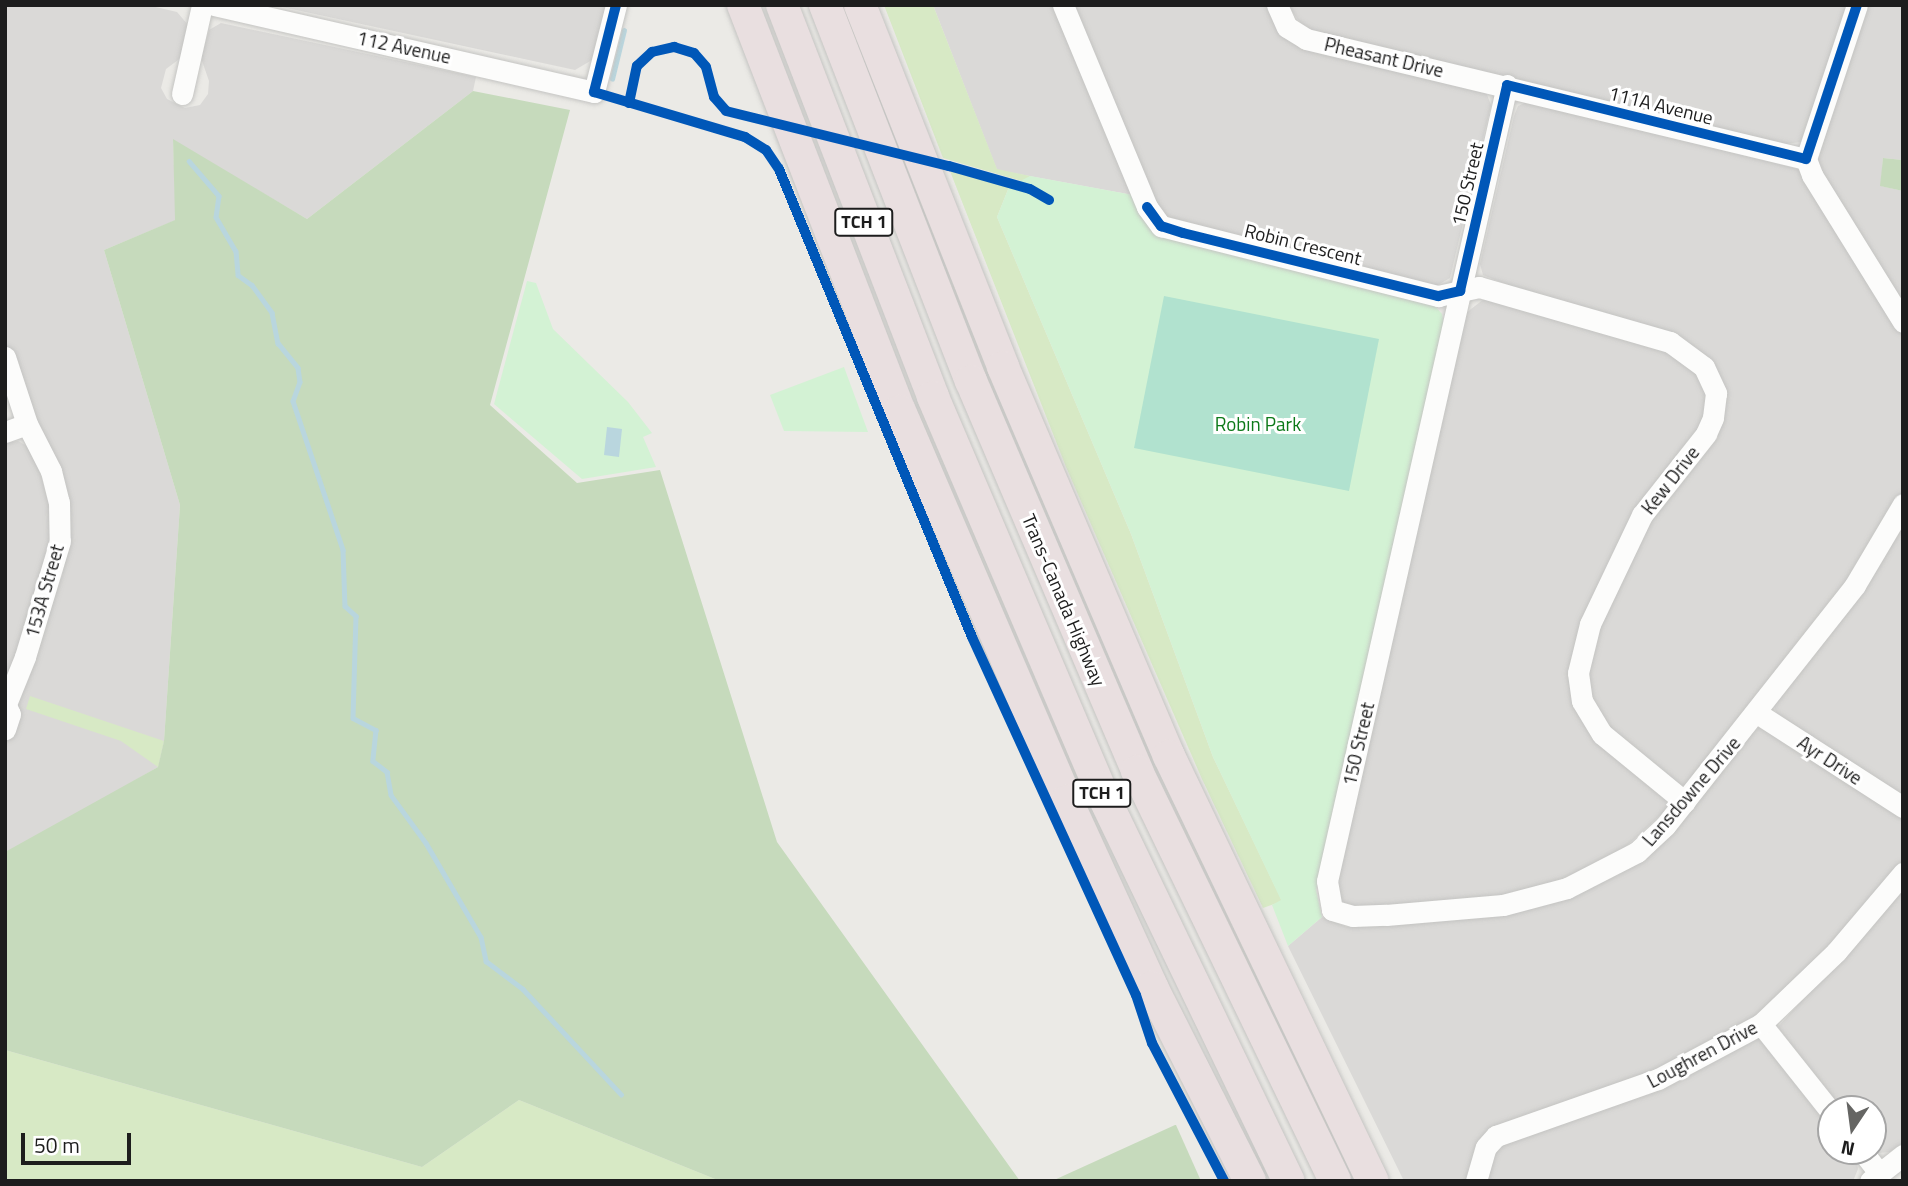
<!DOCTYPE html>
<style>
body{margin:0}
#map{position:relative;width:1908px;height:1186px;overflow:hidden;background:#ebeae6;font-family:"Titillium Web",sans-serif}
div>[style]{position:absolute}
.residential>*{inset:0;background:#dad9d7}
.grass>*{inset:0;background:#d7e9c5}
.forest>*{inset:0;background:#c6dabc}
.park>*{inset:0;background:#d3f2d4}
.pitch>*{inset:0;background:#b1e2cf}
.water>*{inset:0;background:#b9d6de}
.pier>*{inset:0;background:#dcdcda}
.stream>*{height:4.5px;margin:-2.25px;padding:0 2.25px;transform-origin:2.25px;border-radius:2.25px;background:#b9d6de}
.roads{filter:drop-shadow(0 0 2px #c4c4c2) drop-shadow(0 0 2px #c4c4c2)}
.minor>*{height:21px;margin:-10.5px;padding:0 10.5px;transform-origin:10.5px;border-radius:10.5px;background:#fcfcfb}
.highway>*{height:32px;margin:-16px;padding:0 16px;transform-origin:16px;border-radius:16px;background:#e9dfe0}
.cycleway>*{height:10px;margin:-5px;padding:0 5px;transform-origin:5px;border-radius:5px;background:#0057b8}
span{translate:-50% -50%;white-space:nowrap;text-align:center;line-height:1.15;-webkit-text-stroke:6px #fff;paint-order:stroke}
.shield-label span{padding:2px 5px;background:#fff;border:2px solid;border-radius:5px;-webkit-text-stroke-width:0}
.shield-label{font-size:18px;color:#1d1d1d;font-weight:700}
.street-label{font-size:19px;color:#1d1d1d}
.park-label{font-size:19px;color:#0d7919}
.frame{position:absolute;inset:0;border:7px solid #1d1d1d;pointer-events:none}
.north{position:absolute;left:1817px;top:1095px;width:70px;height:70px;box-sizing:border-box;background:#fff;border:2px solid #a5a5a5;border-radius:50%;rotate:193deg;font-size:19px;font-weight:700;line-height:28px;text-align:center;color:#1d1d1d}
.north::after{content:'';display:block;margin:auto;width:24px;height:32px;background:#656563;clip-path:polygon(50% 0,100% 100%,50% 72%,0 100%)}
.scale{position:absolute;left:21px;top:1133px;width:110px;height:32px;box-sizing:border-box;border:4px solid #1d1d1d;border-top:0;padding-left:9px;font-size:21px;line-height:24px;white-space:nowrap;color:#1d1d1d;-webkit-text-stroke:5px #fff;paint-order:stroke}
</style>
<div id="map">
<div class="residential">
<div style="clip-path:polygon(5px 5px,147px 5px,177px 12px,189px 26px,182px 57px,166px 69px,161px 88px,167px 99px,185px 108px,200px 105px,208px 94px,209px 81px,201px 58px,209px 30px,221px 23px,476px 77px,473px 91px,307px 219px,173px 140px,176px 220px,104px 250px,180px 505px,164px 741px,158px 767px,11px 852px,5px 852px,5px 737px,62px 576px,68px 545px,50px 450px,5px 343px)"></div>
<div style="clip-path:polygon(273px 5px,606px 5px,592px 60px,575px 70px)"></div>
<div style="clip-path:polygon(933px 5px,1055px 5px,1133px 195px,997px 170px)"></div>
<div style="clip-path:polygon(1073px 5px,1268px 5px,1280px 34px,1292px 43px,1486px 92px,1491px 105px,1450px 278px,1436px 286px,1163px 218px)"></div>
<div style="clip-path:polygon(1287px 5px,1843px 5px,1846px 9px,1801px 142px,1785px 144px,1306px 30px)"></div>
<div style="clip-path:polygon(1865px 5px,1903px 5px,1903px 160px,1883px 158px,1881px 186px,1903px 191px,1903px 303px,1817px 163px)"></div>
<div style="clip-path:polygon(1529px 101px,1798px 169px,1903px 332px,1903px 491px,1862px 563px,1687px 784px,1681px 786px,1605px 726px,1586px 685px,1589px 648px,1648px 517px,1699px 454px,1712px 367px,1483px 275px,1480px 264px,1514px 116px,1518px 106px)"></div>
<div style="clip-path:polygon(1484px 299px,1674px 351px,1705px 382px,1708px 404px,1698px 432px,1668px 467px,1573px 689px,1666px 798px,1669px 807px,1608px 863px,1504px 899px,1349px 907px,1339px 898px,1336px 885px,1466px 313px)"></div>
<div style="clip-path:polygon(18px 441px,29px 447px,41px 475px,50px 509px,51px 544px,5px 686px,5px 443px)"></div>
<div style="clip-path:polygon(1903px 519px,1903px 799px,1777px 715px,1774px 706px)"></div>
<div style="clip-path:polygon(1759px 727px,1903px 814px,1903px 861px,1886px 885px,1769px 1009px,1657px 1073px,1500px 1124px,1469px 1181px,1404px 1181px,1288px 946px,1322px 917px,1347px 927px,1582px 890px)"></div>
<div style="clip-path:polygon(1903px 887px,1903px 1143px,1890px 1152px,1878px 1153px,1873px 1151px,1873px 1109px,1837px 1109px,1778px 1027px)"></div>
<div style="clip-path:polygon(1756px 1036px,1763px 1038px,1831px 1125px,1831px 1151px,1851px 1151px,1856px 1157px,1858px 1169px,1853px 1181px,1484px 1181px,1499px 1143px)"></div>
</div>
<div class="grass">
<div style="clip-path:polygon(884px 5px,933px 5px,997px 169px,1030px 176px,1025px 182px,943px 158px)"></div>
<div style="clip-path:polygon(950px 171px,1009px 187px,997px 217px,1131px 534px,1213px 757px,1282px 901px,1263px 908px,1202px 779px,1066px 467px)"></div>
<div style="clip-path:polygon(30px 696px,164px 741px,158px 767px,121px 741px,26px 709px)"></div>
<div style="clip-path:polygon(5px 1050px,422px 1167px,519px 1100px,720px 1181px,5px 1181px)"></div>
</div>
<div class="forest">
<div style="clip-path:polygon(473px 91px,570px 110px,490px 405px,577px 483px,660px 470px,777px 842px,1020px 1181px,720px 1181px,519px 1100px,422px 1167px,5px 1050px,5px 852px,158px 767px,164px 741px,180px 505px,104px 250px,175px 220px,173px 139px,307px 219px)"></div>
<div style="clip-path:polygon(1883px 158px,1903px 160px,1903px 191px,1880px 186px)"></div>
<div style="clip-path:polygon(1176px 1125px,1201px 1181px,1052px 1181px,1175px 1125px)"></div>
</div>
<div class="park">
<div style="clip-path:polygon(1030px 176px,1133px 195px,1152px 231px,1434px 305px,1442px 314px,1444px 325px,1316px 890px,1322px 917px,1288px 946px,1272px 905px,1281px 900px,1213px 757px,1131px 534px,997px 217px,1009px 187px)"></div>
<div style="clip-path:polygon(527px 281px,536px 283px,553px 329px,628px 402px,652px 433px,643px 437px,656px 467px,582px 479px,494px 404px)"></div>
<div style="clip-path:polygon(844px 367px,868px 432px,784px 431px,770px 395px)"></div>
</div>
<div class="pitch">
<div style="clip-path:polygon(1164px 296px,1379px 339px,1349px 491px,1134px 448px)"></div>
</div>
<div class="water">
<div style="clip-path:polygon(607px 427px,622px 429px,619px 457px,604px 455px)"></div>
</div>
<div class="pier">
<div style="clip-path:polygon(754px 113px,946px 161px,950px 171px,758px 123px)"></div>
</div>
<div class="stream">
<div style="left:612px;top:79px;width:50px;rotate:-76.2deg"></div>
<div style="left:189px;top:161px;width:46px;rotate:49.4deg"></div>
<div style="left:219px;top:196px;width:21px;rotate:98deg"></div>
<div style="left:216px;top:217px;width:39px;rotate:60deg"></div>
<div style="left:236px;top:251px;width:24px;rotate:85deg"></div>
<div style="left:238px;top:275px;width:17px;rotate:36deg"></div>
<div style="left:252px;top:285px;width:34px;rotate:54deg"></div>
<div style="left:272px;top:313px;width:31px;rotate:79deg"></div>
<div style="left:278px;top:343px;width:32px;rotate:51deg"></div>
<div style="left:298px;top:368px;width:14px;rotate:82deg"></div>
<div style="left:300px;top:382px;width:20px;rotate:110deg"></div>
<div style="left:293px;top:401px;width:157px;rotate:71.4deg"></div>
<div style="left:343px;top:550px;width:56px;rotate:88deg"></div>
<div style="left:345px;top:606px;width:15px;rotate:42deg"></div>
<div style="left:356px;top:616px;width:102px;rotate:91.7deg"></div>
<div style="left:353px;top:718px;width:26px;rotate:28deg"></div>
<div style="left:376px;top:730px;width:31px;rotate:96deg"></div>
<div style="left:373px;top:761px;width:18px;rotate:38deg"></div>
<div style="left:387px;top:772px;width:23px;rotate:80deg"></div>
<div style="left:391px;top:795px;width:59px;rotate:53.9deg"></div>
<div style="left:426px;top:843px;width:109px;rotate:59.7deg"></div>
<div style="left:481px;top:937px;width:25px;rotate:78deg"></div>
<div style="left:486px;top:961px;width:46px;rotate:37.1deg"></div>
<div style="left:523px;top:989px;width:144px;rotate:47deg"></div>
</div>
<div class="roads">
<div class="minor">
<div style="left:214px;top:5px;width:390px;rotate:12.9deg"></div>
<div style="left:594px;top:92px;width:90px;rotate:-75.8deg"></div>
<div style="left:1063px;top:5px;width:219px;rotate:67.4deg"></div>
<div style="left:1147px;top:207px;width:24px;rotate:54deg"></div>
<div style="left:1161px;top:226px;width:286px;rotate:14.2deg"></div>
<div style="left:1438px;top:296px;width:42px;rotate:-12.4deg"></div>
<div style="left:1479px;top:287px;width:199px;rotate:16.1deg"></div>
<div style="left:1670px;top:342px;width:42px;rotate:36.3deg"></div>
<div style="left:1704px;top:367px;width:29px;rotate:65deg"></div>
<div style="left:1716px;top:393px;width:25px;rotate:97deg"></div>
<div style="left:1713px;top:418px;width:17px;rotate:114deg"></div>
<div style="left:1706px;top:434px;width:103px;rotate:128.3deg"></div>
<div style="left:1642px;top:515px;width:121px;rotate:115.5deg"></div>
<div style="left:1590px;top:624px;width:50px;rotate:103.8deg"></div>
<div style="left:1578px;top:673px;width:28px;rotate:82deg"></div>
<div style="left:1582px;top:701px;width:39px;rotate:59deg"></div>
<div style="left:1602px;top:734px;width:107px;rotate:39.3deg"></div>
<div style="left:1277px;top:5px;width:24px;rotate:66deg"></div>
<div style="left:1287px;top:27px;width:22px;rotate:32deg"></div>
<div style="left:1306px;top:39px;width:514px;rotate:13.5deg"></div>
<div style="left:1507px;top:85px;width:816px;rotate:102.74deg"></div>
<div style="left:1327px;top:881px;width:29px;rotate:80deg"></div>
<div style="left:1332px;top:910px;width:22px;rotate:16deg"></div>
<div style="left:1353px;top:916px;width:33px;rotate:-2deg"></div>
<div style="left:1386px;top:915px;width:117px;rotate:-4.9deg"></div>
<div style="left:1503px;top:905px;width:66px;rotate:-14.9deg"></div>
<div style="left:1567px;top:888px;width:79px;rotate:-27.2deg"></div>
<div style="left:1637px;top:852px;width:38px;rotate:-43deg"></div>
<div style="left:1665px;top:826px;width:307px;rotate:-51.7deg"></div>
<div style="left:1855px;top:585px;width:94px;rotate:-59.3deg"></div>
<div style="left:182px;top:94px;width:91px;rotate:-77.3deg"></div>
<div style="left:1806px;top:159px;width:17px;rotate:69deg"></div>
<div style="left:1812px;top:175px;width:173px;rotate:58.2deg"></div>
<div style="left:1806px;top:159px;width:162px;rotate:-71.7deg"></div>
<div style="left:5px;top:357px;width:71px;rotate:71.8deg"></div>
<div style="left:27px;top:424px;width:53px;rotate:62.9deg"></div>
<div style="left:51px;top:471px;width:32px;rotate:76deg"></div>
<div style="left:59px;top:502px;width:39px;rotate:89deg"></div>
<div style="left:60px;top:541px;width:121px;rotate:106.8deg"></div>
<div style="left:25px;top:657px;width:51px;rotate:112deg"></div>
<div style="left:5px;top:432px;width:23px;rotate:-20deg"></div>
<div style="left:5px;top:703px;width:12px;rotate:66deg"></div>
<div style="left:10px;top:714px;width:16px;rotate:108deg"></div>
<div style="left:1757px;top:713px;width:174px;rotate:32.8deg"></div>
<div style="left:1761px;top:1024px;width:112px;rotate:51.5deg"></div>
<div style="left:1862px;top:1151px;width:29px;rotate:52deg"></div>
<div style="left:1476px;top:1181px;width:35px;rotate:-74deg"></div>
<div style="left:1486px;top:1147px;width:15px;rotate:-48deg"></div>
<div style="left:1496px;top:1136px;width:172px;rotate:-19.4deg"></div>
<div style="left:1658px;top:1079px;width:117px;rotate:-28.1deg"></div>
<div style="left:1761px;top:1024px;width:104px;rotate:-43.8deg"></div>
<div style="left:1836px;top:952px;width:104px;rotate:-49.7deg"></div>
<div style="left:1870px;top:1181px;width:42px;rotate:-38.2deg"></div>
</div>
<div class="highway">
<div style="left:743px;top:5px;width:435px;rotate:68.9deg"></div>
<div style="left:900px;top:411px;width:424px;rotate:66.8deg"></div>
<div style="left:1067px;top:801px;width:205px;rotate:65.4deg"></div>
<div style="left:1152px;top:987px;width:217px;rotate:63.2deg"></div>
<div style="left:782px;top:5px;width:420px;rotate:68.9deg"></div>
<div style="left:933px;top:397px;width:424px;rotate:66.9deg"></div>
<div style="left:1099px;top:787px;width:437px;rotate:64.3deg"></div>
<div style="left:825px;top:5px;width:403px;rotate:68.8deg"></div>
<div style="left:971px;top:381px;width:424px;rotate:66.9deg"></div>
<div style="left:1137px;top:771px;width:455px;rotate:64.2deg"></div>
<div style="left:860px;top:5px;width:389px;rotate:68.4deg"></div>
<div style="left:1003px;top:367px;width:423px;rotate:66.9deg"></div>
<div style="left:1169px;top:756px;width:471px;rotate:64.4deg"></div>
</div>
</div>
<div class="cycleway">
<div style="left:616px;top:5px;width:90px;rotate:104.2deg"></div>
<div style="left:594px;top:92px;width:158px;rotate:16.6deg"></div>
<div style="left:745px;top:137px;width:25px;rotate:32deg"></div>
<div style="left:766px;top:150px;width:23px;rotate:56deg"></div>
<div style="left:779px;top:169px;width:506px;rotate:67.59deg"></div>
<div style="left:972px;top:637px;width:394px;rotate:65.4deg"></div>
<div style="left:1136px;top:995px;width:51px;rotate:71.6deg"></div>
<div style="left:1152px;top:1043px;width:156px;rotate:62.4deg"></div>
<div style="left:629px;top:103px;width:38px;rotate:-78deg"></div>
<div style="left:637px;top:66px;width:21px;rotate:-43deg"></div>
<div style="left:652px;top:52px;width:23px;rotate:-13deg"></div>
<div style="left:674px;top:47px;width:21px;rotate:17deg"></div>
<div style="left:694px;top:53px;width:18px;rotate:49deg"></div>
<div style="left:706px;top:67px;width:31px;rotate:75deg"></div>
<div style="left:714px;top:97px;width:18px;rotate:49deg"></div>
<div style="left:726px;top:111px;width:230px;rotate:13.9deg"></div>
<div style="left:949px;top:166px;width:84px;rotate:15.9deg"></div>
<div style="left:1030px;top:189px;width:22px;rotate:30deg"></div>
<div style="left:1147px;top:207px;width:24px;rotate:54deg"></div>
<div style="left:1161px;top:226px;width:23px;rotate:18deg"></div>
<div style="left:1183px;top:233px;width:263px;rotate:13.9deg"></div>
<div style="left:1438px;top:296px;width:23px;rotate:-13deg"></div>
<div style="left:1460px;top:291px;width:211px;rotate:-77.1deg"></div>
<div style="left:1507px;top:85px;width:308px;rotate:13.9deg"></div>
<div style="left:1806px;top:159px;width:162px;rotate:-71.7deg"></div>
</div>
<div class="shield-label">
<span style="left:864px;top:222px">TCH 1</span>
<span style="left:1102px;top:793px">TCH 1</span>
</div>
<div class="street-label">
<span style="left:404px;top:47px;rotate:12deg">112 Avenue</span>
<span style="left:1384px;top:57px;rotate:13deg">Pheasant Drive</span>
<span style="left:1661px;top:105px;rotate:14deg">111A Avenue</span>
<span style="left:1467px;top:184px;rotate:-77deg">150 Street</span>
<span style="left:1303px;top:244px;rotate:14deg">Robin Crescent</span>
<span style="left:1670px;top:480px;rotate:-52deg">Kew Drive</span>
<span style="left:44px;top:591px;rotate:-74deg">153A Street</span>
<span style="left:1064px;top:600px;rotate:67deg">Trans-Canada Highway</span>
<span style="left:1358px;top:744px;rotate:-77deg">150 Street</span>
<span style="left:1830px;top:760px;rotate:33deg">Ayr Drive</span>
<span style="left:1691px;top:791px;rotate:-49deg">Lansdowne Drive</span>
<span style="left:1702px;top:1054px;rotate:-28deg">Loughren Drive</span>
</div>
<div class="park-label">
<span style="left:1258px;top:424px">Robin Park</span>
</div>
<div class="frame"></div>
<div class="north">N</div>
<div class="scale">50 m</div>
</div>
